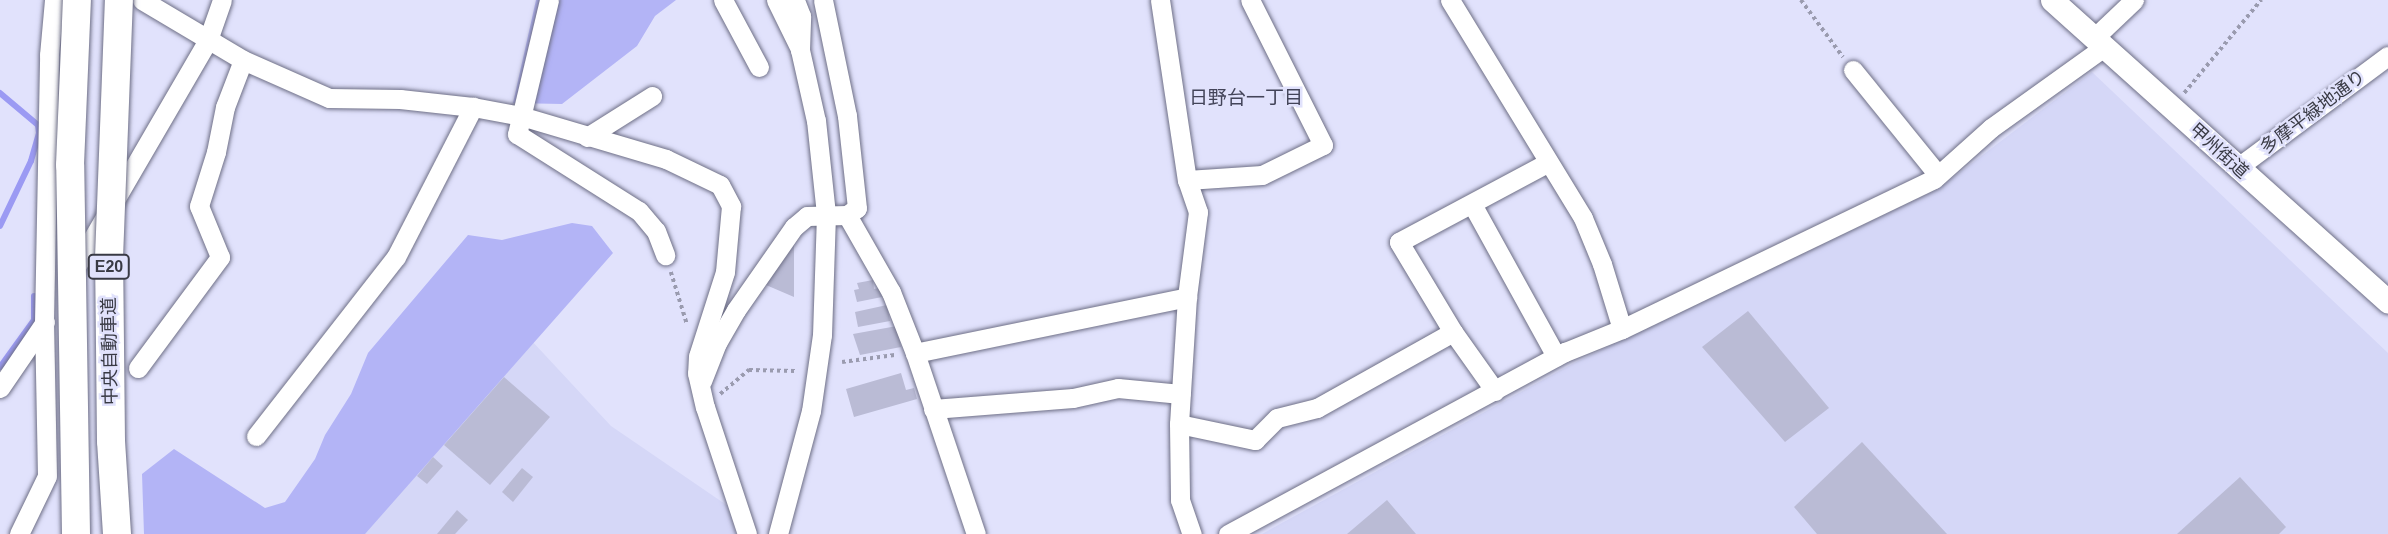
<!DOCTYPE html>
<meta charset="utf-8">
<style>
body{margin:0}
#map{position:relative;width:2388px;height:534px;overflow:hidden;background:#e1e2fc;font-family:Helvetica,"Noto Sans JP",sans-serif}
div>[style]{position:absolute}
.built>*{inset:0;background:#d5d7f7}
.green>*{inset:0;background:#b3b4f6}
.stream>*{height:6px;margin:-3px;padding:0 3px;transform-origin:3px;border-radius:3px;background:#9b9af3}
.building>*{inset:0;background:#babbd5}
.path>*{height:3.5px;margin-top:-1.75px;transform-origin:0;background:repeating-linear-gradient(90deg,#9a9baf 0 3.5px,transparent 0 7px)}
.roads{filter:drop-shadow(0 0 2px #6e6f86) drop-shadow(0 0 2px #6e6f86)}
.minor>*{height:19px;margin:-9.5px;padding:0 9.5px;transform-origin:9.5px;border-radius:9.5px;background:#fff}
.major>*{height:23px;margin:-11.5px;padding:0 11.5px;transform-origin:11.5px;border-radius:11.5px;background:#fff}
.bridges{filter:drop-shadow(0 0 2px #6e6f86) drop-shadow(0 0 2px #6e6f86)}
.highway-bridge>*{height:28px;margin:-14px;padding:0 14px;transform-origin:14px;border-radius:14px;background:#fff}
span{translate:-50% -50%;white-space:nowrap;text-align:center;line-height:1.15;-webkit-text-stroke:5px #e1e2fc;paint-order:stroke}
.shield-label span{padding:2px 5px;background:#e1e2fc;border:2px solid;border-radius:5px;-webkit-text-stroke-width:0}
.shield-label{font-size:16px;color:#393a44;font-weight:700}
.street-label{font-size:18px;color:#393a44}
.neighbourhood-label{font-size:19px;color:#434459}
</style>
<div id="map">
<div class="built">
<div style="clip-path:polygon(2092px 72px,2388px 353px,2388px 534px,1262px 534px,1572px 364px,1938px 189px)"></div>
<div style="clip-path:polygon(531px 340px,611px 426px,728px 506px,736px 534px,358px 534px)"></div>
</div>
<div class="green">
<div style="clip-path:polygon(536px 0,676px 0,655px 16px,637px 46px,562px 104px,513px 103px)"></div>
<div style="clip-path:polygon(572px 223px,592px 226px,613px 253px,365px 534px,144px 534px,142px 474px,174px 449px,265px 508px,285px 502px,315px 459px,325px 435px,351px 394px,368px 353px,468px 235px,502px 240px)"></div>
</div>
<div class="stream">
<div style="left:0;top:93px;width:50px;rotate:40.1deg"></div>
<div style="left:38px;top:125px;width:8px;rotate:83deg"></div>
<div style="left:39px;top:133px;width:29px;rotate:106deg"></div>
<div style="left:31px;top:161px;width:72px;rotate:115.5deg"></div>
<div style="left:0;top:367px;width:58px;rotate:-54.1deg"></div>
<div style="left:34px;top:320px;width:24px;rotate:-90deg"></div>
</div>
<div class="building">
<div style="clip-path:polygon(794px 245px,794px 297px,766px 285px)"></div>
<div style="clip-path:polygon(873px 280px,874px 289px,879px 288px,882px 297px,857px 302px,854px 290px,859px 289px,857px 283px)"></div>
<div style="clip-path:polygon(887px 305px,890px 321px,858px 327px,855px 312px)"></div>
<div style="clip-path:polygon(1748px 311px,1829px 408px,1785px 442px,1702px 347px)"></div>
<div style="clip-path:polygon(897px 326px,901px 347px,860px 355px,853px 334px)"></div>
<div style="clip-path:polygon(901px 373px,906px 390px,914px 388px,917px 399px,854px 417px,846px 389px)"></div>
<div style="clip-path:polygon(504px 377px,550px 417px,490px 485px,444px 445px)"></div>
<div style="clip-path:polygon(1862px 442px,1947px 534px,1817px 534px,1794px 507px)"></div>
<div style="clip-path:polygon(433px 457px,443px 466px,427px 484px,417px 476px)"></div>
<div style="clip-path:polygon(522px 468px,533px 477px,513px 502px,502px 492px)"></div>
<div style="clip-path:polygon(2240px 477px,2286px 527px,2279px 534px,2177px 534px)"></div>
<div style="clip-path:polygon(1387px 500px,1416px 534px,1347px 534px)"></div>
<div style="clip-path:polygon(457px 510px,468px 520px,455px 534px,437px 534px)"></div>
</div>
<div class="path">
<div style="left:1801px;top:0;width:71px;rotate:53.6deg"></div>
<div style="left:2184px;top:93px;width:121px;rotate:-50.4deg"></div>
<div style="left:671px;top:272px;width:54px;rotate:72.9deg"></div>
<div style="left:842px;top:362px;width:53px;rotate:-7.5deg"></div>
<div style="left:720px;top:394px;width:38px;rotate:-40deg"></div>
<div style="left:749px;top:370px;width:46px;rotate:1.2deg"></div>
</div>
<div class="roads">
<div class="minor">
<div style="left:142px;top:0;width:117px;rotate:30.7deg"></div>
<div style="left:243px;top:60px;width:94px;rotate:23.8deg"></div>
<div style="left:329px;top:98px;width:71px;rotate:0.8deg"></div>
<div style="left:400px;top:99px;width:73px;rotate:6.3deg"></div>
<div style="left:473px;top:107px;width:49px;rotate:10.6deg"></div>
<div style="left:521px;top:116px;width:151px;rotate:16.5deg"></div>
<div style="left:666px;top:159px;width:60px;rotate:25.7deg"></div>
<div style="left:720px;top:185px;width:24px;rotate:62deg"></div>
<div style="left:731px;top:206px;width:66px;rotate:95.2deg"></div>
<div style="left:725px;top:272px;width:88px;rotate:107.8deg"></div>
<div style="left:698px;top:356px;width:17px;rotate:93deg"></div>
<div style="left:697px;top:373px;width:35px;rotate:77deg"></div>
<div style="left:705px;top:407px;width:134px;rotate:71.7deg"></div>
<div style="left:549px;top:0;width:138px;rotate:103.4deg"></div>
<div style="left:517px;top:134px;width:144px;rotate:32.3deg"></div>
<div style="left:639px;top:211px;width:26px;rotate:50deg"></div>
<div style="left:656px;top:231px;width:26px;rotate:69deg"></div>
<div style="left:723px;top:0;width:76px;rotate:61.8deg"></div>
<div style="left:776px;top:0;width:55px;rotate:63.9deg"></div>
<div style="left:1160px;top:0;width:182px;rotate:81.5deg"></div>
<div style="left:1187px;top:180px;width:34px;rotate:71deg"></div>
<div style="left:1198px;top:212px;width:86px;rotate:97.4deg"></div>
<div style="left:1187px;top:297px;width:127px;rotate:93.6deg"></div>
<div style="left:1179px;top:424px;width:76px;rotate:89.2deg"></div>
<div style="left:1180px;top:500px;width:36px;rotate:71deg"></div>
<div style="left:1450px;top:0;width:255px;rotate:58.6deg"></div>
<div style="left:1583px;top:218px;width:50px;rotate:67.6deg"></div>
<div style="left:1602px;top:264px;width:68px;rotate:72.9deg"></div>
<div style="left:2094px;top:38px;width:55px;rotate:-43.5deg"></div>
<div style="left:1853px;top:70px;width:135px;rotate:51deg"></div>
<div style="left:587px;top:137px;width:77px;rotate:-32.2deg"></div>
<div style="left:2237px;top:168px;width:188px;rotate:-36.6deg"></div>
<div style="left:1187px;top:180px;width:75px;rotate:-3.8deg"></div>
<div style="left:1262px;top:175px;width:68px;rotate:-26.2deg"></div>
<div style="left:1323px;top:145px;width:162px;rotate:-116.7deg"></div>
<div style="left:1472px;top:204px;width:174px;rotate:61.1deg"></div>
<div style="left:847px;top:215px;width:89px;rotate:60.3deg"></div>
<div style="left:891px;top:292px;width:66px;rotate:68.5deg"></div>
<div style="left:915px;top:353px;width:191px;rotate:71.4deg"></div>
<div style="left:73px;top:272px;width:268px;rotate:-59.8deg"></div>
<div style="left:208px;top:40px;width:42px;rotate:-70.7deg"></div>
<div style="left:915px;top:353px;width:278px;rotate:-11.6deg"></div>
<div style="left:138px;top:368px;width:138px;rotate:-53.5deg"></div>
<div style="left:220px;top:257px;width:55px;rotate:-112.4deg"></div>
<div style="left:199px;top:206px;width:57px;rotate:-72.5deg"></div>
<div style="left:216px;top:152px;width:46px;rotate:-78.7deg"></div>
<div style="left:225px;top:107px;width:50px;rotate:-69deg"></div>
<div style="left:702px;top:381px;width:41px;rotate:-68.5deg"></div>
<div style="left:717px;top:343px;width:38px;rotate:-60deg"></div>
<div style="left:736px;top:310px;width:101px;rotate:-55.1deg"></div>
<div style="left:794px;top:227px;width:17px;rotate:-40deg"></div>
<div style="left:807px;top:216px;width:40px;rotate:-1.4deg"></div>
<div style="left:847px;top:215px;width:12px;rotate:-35deg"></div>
<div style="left:857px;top:208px;width:93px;rotate:-96.2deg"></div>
<div style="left:847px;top:116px;width:118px;rotate:-101.7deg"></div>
<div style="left:0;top:388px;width:80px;rotate:-55.7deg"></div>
<div style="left:1495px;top:391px;width:72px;rotate:-125.4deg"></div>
<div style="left:1453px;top:332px;width:105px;rotate:-121deg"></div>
<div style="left:1399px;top:242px;width:168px;rotate:-28.1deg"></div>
<div style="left:933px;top:409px;width:140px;rotate:-4.5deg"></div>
<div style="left:1073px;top:398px;width:46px;rotate:-12.5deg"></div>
<div style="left:1118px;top:388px;width:63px;rotate:5.4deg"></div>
<div style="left:1179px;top:424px;width:78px;rotate:11.9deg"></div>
<div style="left:1255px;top:440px;width:31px;rotate:-45deg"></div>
<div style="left:1277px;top:418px;width:41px;rotate:-14deg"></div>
<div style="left:1317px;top:408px;width:156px;rotate:-29.2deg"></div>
<div style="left:256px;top:436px;width:227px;rotate:-52deg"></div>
<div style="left:396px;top:257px;width:169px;rotate:-62.8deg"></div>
<div style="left:19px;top:534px;width:64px;rotate:-64.2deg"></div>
<div style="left:47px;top:476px;width:153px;rotate:-91.1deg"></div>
<div style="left:44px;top:323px;width:268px;rotate:-88.9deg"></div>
<div style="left:49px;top:55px;width:55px;rotate:-84.8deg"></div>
<div style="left:778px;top:534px;width:127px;rotate:-75deg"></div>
<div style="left:811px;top:411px;width:77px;rotate:-81.8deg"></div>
<div style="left:822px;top:335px;width:121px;rotate:-88.1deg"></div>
<div style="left:826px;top:214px;width:94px;rotate:-96.1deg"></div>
<div style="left:816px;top:121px;width:73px;rotate:-102.7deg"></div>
<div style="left:800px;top:50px;width:34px;rotate:-88deg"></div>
<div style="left:801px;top:16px;width:17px;rotate:-111deg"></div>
<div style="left:1228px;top:534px;width:383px;rotate:-28.4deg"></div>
<div style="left:1565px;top:352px;width:61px;rotate:-22deg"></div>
<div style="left:1622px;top:329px;width:346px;rotate:-25.7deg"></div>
<div style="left:1934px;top:179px;width:76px;rotate:-41.8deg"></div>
<div style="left:1991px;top:128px;width:139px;rotate:-35.6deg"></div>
</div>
<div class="major">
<div style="left:2052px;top:0;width:452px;rotate:41.9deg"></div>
</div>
</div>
<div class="bridges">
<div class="highway-bridge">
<div style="left:76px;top:534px;width:369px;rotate:-90.9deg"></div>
<div style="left:70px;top:165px;width:165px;rotate:-87.6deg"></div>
<div style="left:117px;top:534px;width:93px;rotate:-93.7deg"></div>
<div style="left:111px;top:441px;width:183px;rotate:-90.6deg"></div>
<div style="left:109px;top:258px;width:258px;rotate:-87.8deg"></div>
</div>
</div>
<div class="shield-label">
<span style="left:109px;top:267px">E20</span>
</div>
<div class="street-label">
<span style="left:2313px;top:112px;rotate:-37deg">多摩平緑地通り</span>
<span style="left:2219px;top:151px;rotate:42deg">甲州街道</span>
<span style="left:110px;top:351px;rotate:-91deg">中央自動車道</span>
</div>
<div class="neighbourhood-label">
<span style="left:1246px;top:98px">日野台一丁目</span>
</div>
</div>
